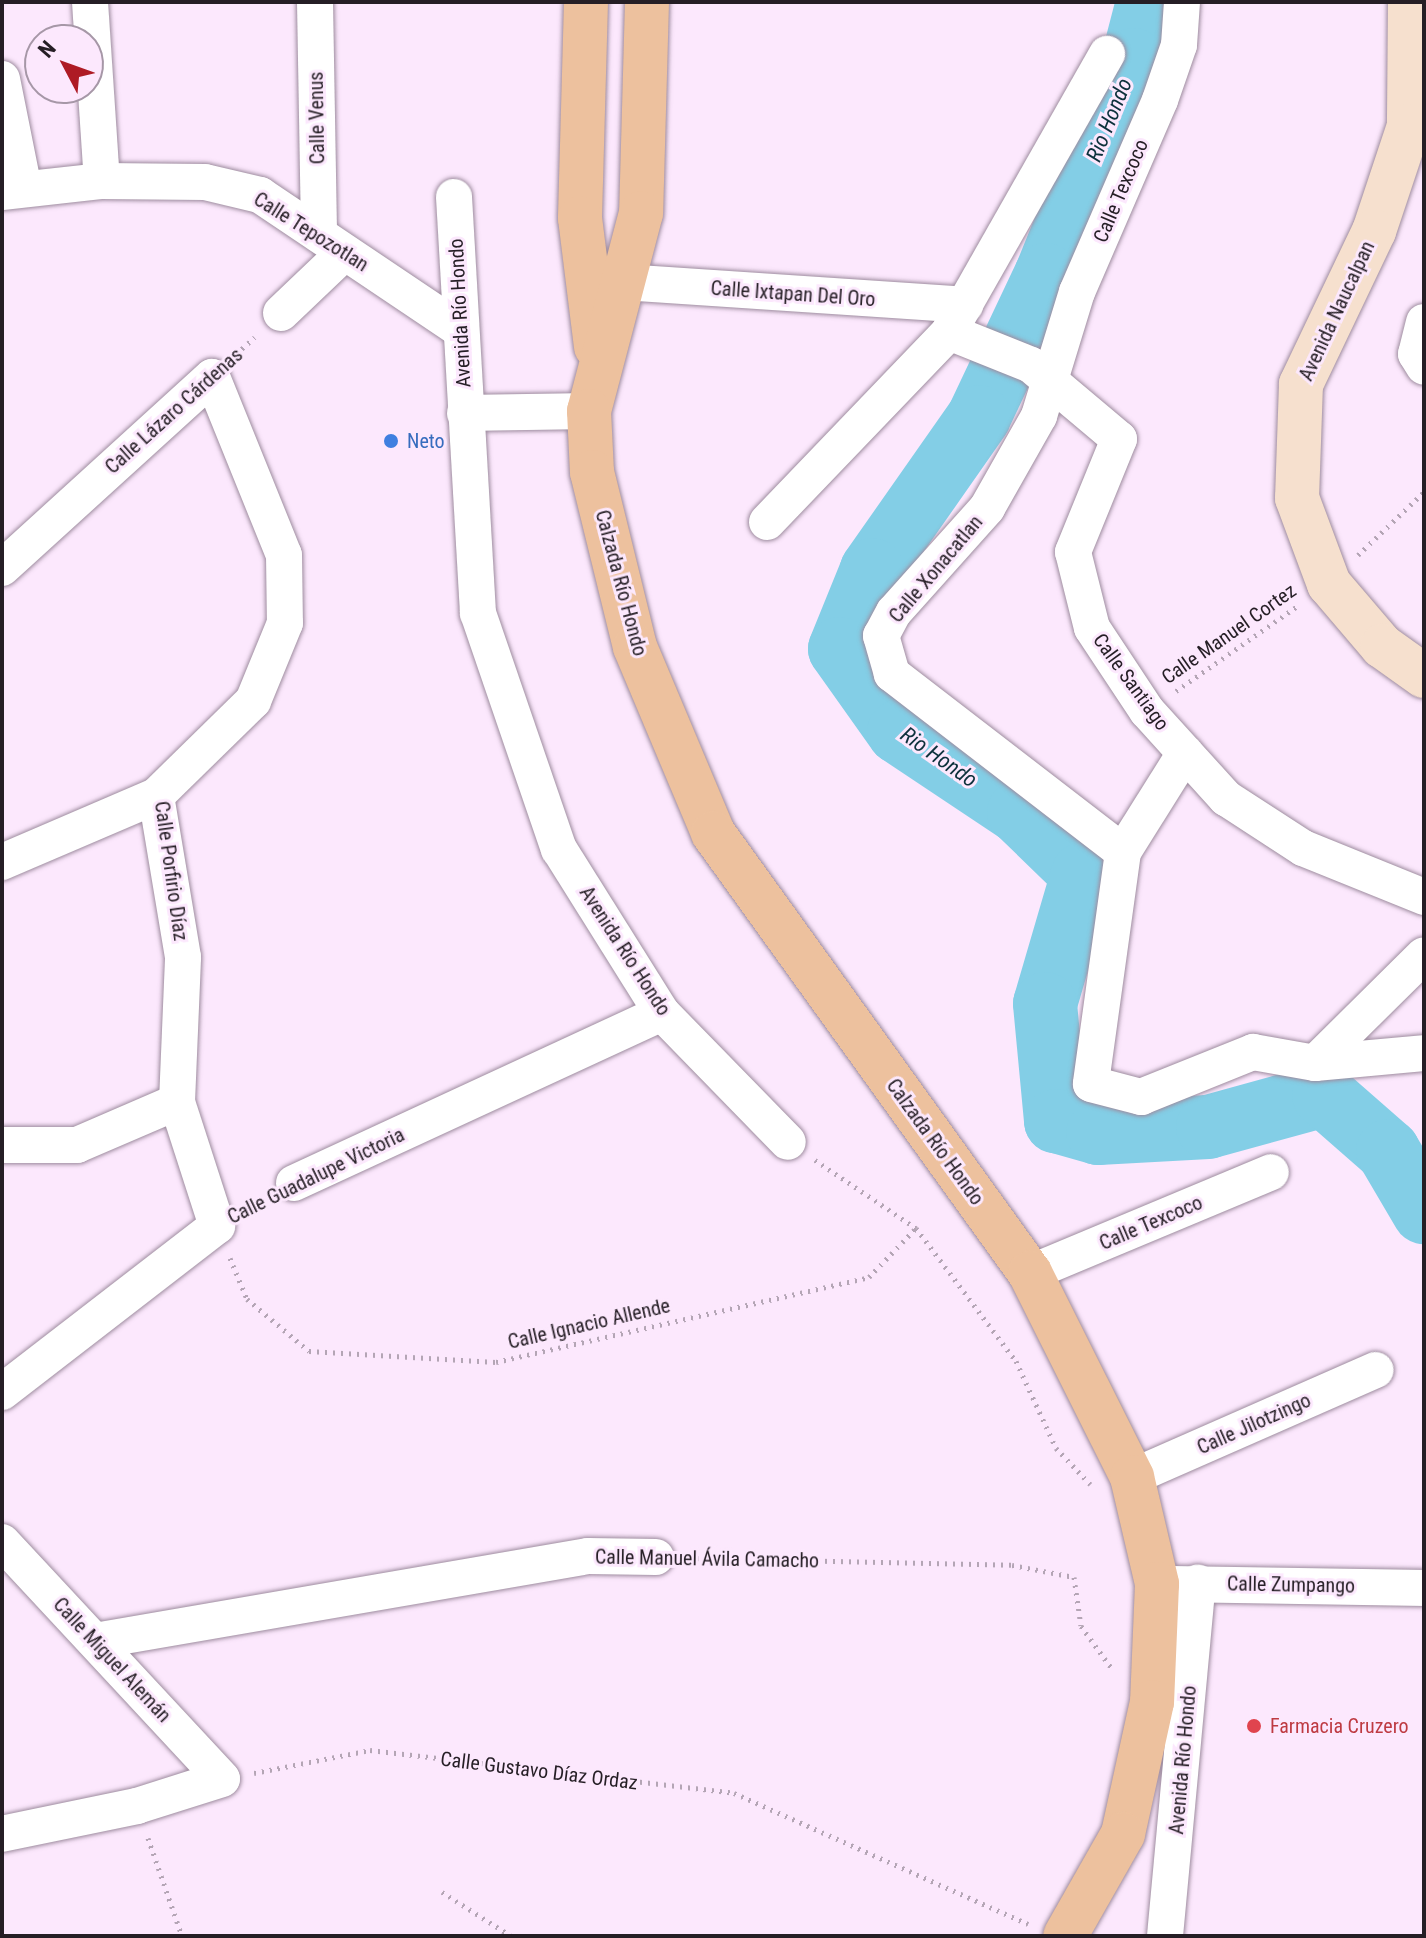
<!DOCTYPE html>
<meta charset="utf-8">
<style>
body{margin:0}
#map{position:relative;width:1426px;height:1938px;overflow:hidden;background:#fce8fd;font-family:"Roboto Condensed",sans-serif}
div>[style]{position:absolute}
.river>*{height:64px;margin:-32px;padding:0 32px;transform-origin:32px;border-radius:32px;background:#83cee6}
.path>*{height:5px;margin-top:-2.5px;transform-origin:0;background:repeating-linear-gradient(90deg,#b4a5b5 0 2px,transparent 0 8px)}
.roads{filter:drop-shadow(0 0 2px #9e8c9f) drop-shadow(0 0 2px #9e8c9f)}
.street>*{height:36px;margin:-18px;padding:0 18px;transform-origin:18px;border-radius:18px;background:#fff}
.secondary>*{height:44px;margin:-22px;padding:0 22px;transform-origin:22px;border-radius:22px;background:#f6e0ce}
.primary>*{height:44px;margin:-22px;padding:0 22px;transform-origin:22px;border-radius:22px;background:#edc19e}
.dots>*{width:22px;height:22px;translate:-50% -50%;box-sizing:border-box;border:4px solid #fce8fd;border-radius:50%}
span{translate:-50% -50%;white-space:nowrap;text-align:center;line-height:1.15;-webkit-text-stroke:6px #fce8fd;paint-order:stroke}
.street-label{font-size:20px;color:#251e25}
.shop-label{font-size:20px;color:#366cbe}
.left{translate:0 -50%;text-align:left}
.health-label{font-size:20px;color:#be3a42}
.water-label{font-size:22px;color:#0d313c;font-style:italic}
.frame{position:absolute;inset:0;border:4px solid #251e25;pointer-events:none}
.north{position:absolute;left:24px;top:24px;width:80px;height:80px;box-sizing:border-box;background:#fce8fd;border:2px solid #a697a7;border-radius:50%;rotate:311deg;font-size:22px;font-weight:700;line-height:32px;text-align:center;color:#251e25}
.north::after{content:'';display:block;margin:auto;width:28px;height:36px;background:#ae1b25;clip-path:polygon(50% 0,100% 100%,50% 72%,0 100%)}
</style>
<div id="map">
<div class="river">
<div style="left:1148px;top:2px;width:60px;rotate:104.5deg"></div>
<div style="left:1133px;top:60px;width:232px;rotate:112deg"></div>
<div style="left:1046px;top:275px;width:157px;rotate:115.3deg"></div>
<div style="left:979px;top:417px;width:187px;rotate:125deg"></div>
<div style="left:872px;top:570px;width:85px;rotate:112.1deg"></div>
<div style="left:840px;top:649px;width:102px;rotate:54.6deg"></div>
<div style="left:899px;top:732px;width:144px;rotate:33.7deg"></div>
<div style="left:1019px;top:812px;width:89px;rotate:44.1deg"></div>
<div style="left:1083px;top:874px;width:135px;rotate:106.3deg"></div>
<div style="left:1045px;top:1004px;width:118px;rotate:84.6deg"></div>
<div style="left:1056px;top:1121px;width:44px;rotate:15.9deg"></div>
<div style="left:1098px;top:1133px;width:110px;rotate:-3.1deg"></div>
<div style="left:1208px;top:1127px;width:120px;rotate:-15.4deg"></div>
<div style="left:1324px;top:1095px;width:85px;rotate:41.2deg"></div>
<div style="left:1388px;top:1151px;width:71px;rotate:59.5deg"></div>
</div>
<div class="path">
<div style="left:236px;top:354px;width:25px;rotate:-42deg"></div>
<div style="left:1358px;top:555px;width:91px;rotate:-43.7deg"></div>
<div style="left:1176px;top:691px;width:150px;rotate:-35deg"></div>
<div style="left:815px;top:1160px;width:122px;rotate:34deg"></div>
<div style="left:916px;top:1228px;width:166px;rotate:53.1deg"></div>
<div style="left:1016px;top:1361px;width:96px;rotate:65.3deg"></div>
<div style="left:1056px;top:1448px;width:50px;rotate:46.6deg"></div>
<div style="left:230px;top:1258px;width:44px;rotate:67.5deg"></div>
<div style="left:247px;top:1299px;width:81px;rotate:40deg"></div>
<div style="left:309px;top:1351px;width:187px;rotate:3.4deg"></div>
<div style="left:496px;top:1362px;width:383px;rotate:-12.8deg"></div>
<div style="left:869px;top:1277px;width:68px;rotate:-46.2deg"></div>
<div style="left:689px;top:1558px;width:323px;rotate:1.2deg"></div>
<div style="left:1012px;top:1565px;width:63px;rotate:11deg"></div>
<div style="left:1074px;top:1577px;width:49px;rotate:81.9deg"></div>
<div style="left:1081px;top:1626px;width:54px;rotate:54deg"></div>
<div style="left:254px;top:1773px;width:118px;rotate:-11.2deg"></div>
<div style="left:370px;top:1750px;width:367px;rotate:6.7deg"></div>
<div style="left:734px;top:1793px;width:322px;rotate:24deg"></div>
<div style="left:148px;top:1838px;width:104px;rotate:70.9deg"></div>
<div style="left:442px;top:1892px;width:82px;rotate:32.5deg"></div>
</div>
<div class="roads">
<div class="street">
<div style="left:90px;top:2px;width:179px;rotate:86.2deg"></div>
<div style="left:315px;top:2px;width:232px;rotate:89deg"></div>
<div style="left:2px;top:79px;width:112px;rotate:78.7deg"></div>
<div style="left:2px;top:192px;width:101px;rotate:-6.3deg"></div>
<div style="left:102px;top:181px;width:103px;rotate:0.6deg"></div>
<div style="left:205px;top:182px;width:57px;rotate:13.3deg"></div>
<div style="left:260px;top:195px;width:242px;rotate:33.9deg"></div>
<div style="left:454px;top:197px;width:417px;rotate:86.7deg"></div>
<div style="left:478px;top:613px;width:250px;rotate:71.1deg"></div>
<div style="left:559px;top:849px;width:194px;rotate:57.9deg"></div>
<div style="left:662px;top:1013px;width:180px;rotate:45.7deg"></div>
<div style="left:622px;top:282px;width:344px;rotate:3.8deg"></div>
<div style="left:281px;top:313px;width:87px;rotate:-43.6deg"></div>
<div style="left:1424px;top:322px;width:33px;rotate:104deg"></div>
<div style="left:1416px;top:354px;width:15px;rotate:58deg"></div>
<div style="left:949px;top:332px;width:88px;rotate:21.9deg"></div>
<div style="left:1031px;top:365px;width:115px;rotate:40.1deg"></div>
<div style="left:1119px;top:439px;width:122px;rotate:112.2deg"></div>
<div style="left:1073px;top:552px;width:78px;rotate:76deg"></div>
<div style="left:1092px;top:628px;width:100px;rotate:56.5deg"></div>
<div style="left:1147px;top:711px;width:118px;rotate:47.8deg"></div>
<div style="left:1226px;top:798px;width:92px;rotate:33deg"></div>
<div style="left:1303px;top:848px;width:131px;rotate:22deg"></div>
<div style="left:465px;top:413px;width:124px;rotate:-0.9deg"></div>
<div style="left:767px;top:522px;width:263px;rotate:-46.2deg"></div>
<div style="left:949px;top:332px;width:320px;rotate:-60.4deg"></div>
<div style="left:2px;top:568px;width:284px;rotate:-42.3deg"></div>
<div style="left:212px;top:377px;width:192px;rotate:68deg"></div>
<div style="left:284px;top:555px;width:68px;rotate:89.2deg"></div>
<div style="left:285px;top:623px;width:84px;rotate:112.3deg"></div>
<div style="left:253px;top:701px;width:136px;rotate:135.6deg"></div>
<div style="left:156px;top:796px;width:168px;rotate:156.8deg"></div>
<div style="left:1185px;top:753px;width:117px;rotate:122.1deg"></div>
<div style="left:1123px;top:852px;width:234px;rotate:97.9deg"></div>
<div style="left:1091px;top:1084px;width:52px;rotate:14.6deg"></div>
<div style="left:1141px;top:1097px;width:121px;rotate:-21.9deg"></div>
<div style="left:1253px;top:1052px;width:63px;rotate:10.1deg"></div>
<div style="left:1315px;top:1063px;width:109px;rotate:-5.2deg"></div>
<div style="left:1123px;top:852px;width:292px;rotate:-142.4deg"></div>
<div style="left:892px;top:674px;width:40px;rotate:-106deg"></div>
<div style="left:881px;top:636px;width:27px;rotate:-62deg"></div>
<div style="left:894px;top:612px;width:140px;rotate:-48.2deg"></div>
<div style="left:987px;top:508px;width:106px;rotate:-60.5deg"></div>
<div style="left:1039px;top:416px;width:130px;rotate:-73deg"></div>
<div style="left:1077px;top:292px;width:209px;rotate:-66.6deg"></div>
<div style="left:1160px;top:100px;width:58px;rotate:-70.9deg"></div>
<div style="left:1179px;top:45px;width:43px;rotate:-86deg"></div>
<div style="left:1315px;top:1063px;width:153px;rotate:-44.7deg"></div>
<div style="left:2px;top:1145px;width:75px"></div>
<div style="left:77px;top:1145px;width:109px;rotate:-23.3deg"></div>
<div style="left:294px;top:1183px;width:405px;rotate:-24.8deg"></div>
<div style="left:1030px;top:1273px;width:261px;rotate:-22.7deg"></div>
<div style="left:2px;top:1392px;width:272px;rotate:-37.7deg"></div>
<div style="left:217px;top:1226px;width:130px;rotate:-107.9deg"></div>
<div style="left:177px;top:1102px;width:145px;rotate:-87.6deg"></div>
<div style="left:183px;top:957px;width:163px;rotate:-99.5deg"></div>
<div style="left:1132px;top:1477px;width:266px;rotate:-23.7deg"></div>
<div style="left:2px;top:1542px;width:323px;rotate:47.1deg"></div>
<div style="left:222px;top:1779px;width:89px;rotate:162.4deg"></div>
<div style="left:137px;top:1806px;width:138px;rotate:168.3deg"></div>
<div style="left:1174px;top:1584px;width:250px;rotate:0.9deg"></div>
<div style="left:95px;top:1641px;width:500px;rotate:-9.78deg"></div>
<div style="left:588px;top:1556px;width:68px;rotate:0.8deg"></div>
<div style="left:1165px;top:1936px;width:355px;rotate:-84.7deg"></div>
</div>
<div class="secondary">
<div style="left:1410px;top:2px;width:124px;rotate:90.5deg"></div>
<div style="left:1409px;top:126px;width:111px;rotate:108.4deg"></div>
<div style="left:1374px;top:231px;width:170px;rotate:115.5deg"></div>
<div style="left:1301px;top:384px;width:114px;rotate:92deg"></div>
<div style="left:1297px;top:498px;width:92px;rotate:69.6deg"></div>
<div style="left:1329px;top:584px;width:82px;rotate:49.5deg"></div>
<div style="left:1382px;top:646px;width:52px;rotate:35.5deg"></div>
</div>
<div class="primary">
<div style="left:586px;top:2px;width:216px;rotate:91.6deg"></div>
<div style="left:580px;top:218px;width:130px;rotate:82.9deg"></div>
<div style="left:647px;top:2px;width:211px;rotate:91.6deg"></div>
<div style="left:641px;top:213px;width:205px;rotate:104.7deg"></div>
<div style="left:589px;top:411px;width:61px;rotate:87.2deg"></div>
<div style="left:592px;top:472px;width:180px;rotate:76.2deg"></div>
<div style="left:635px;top:647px;width:202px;rotate:67.2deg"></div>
<div style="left:713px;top:833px;width:542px;rotate:54.23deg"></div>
<div style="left:1030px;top:1273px;width:228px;rotate:63.4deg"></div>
<div style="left:1132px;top:1477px;width:110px;rotate:76.8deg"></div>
<div style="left:1157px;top:1584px;width:118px;rotate:92.4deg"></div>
<div style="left:1152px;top:1702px;width:135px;rotate:102.4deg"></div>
<div style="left:1123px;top:1834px;width:117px;rotate:119.6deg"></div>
</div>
</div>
<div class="dots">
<div style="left:391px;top:441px;background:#3f7fe0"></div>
<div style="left:1254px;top:1726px;background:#e0444e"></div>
</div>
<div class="street-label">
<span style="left:317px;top:118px;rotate:-91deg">Calle Venus</span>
<span style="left:1121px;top:191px;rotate:-67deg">Calle Texcoco</span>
<span style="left:311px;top:232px;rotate:32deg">Calle Tepozotlan</span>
<span style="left:793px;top:294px;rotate:4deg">Calle Ixtapan Del Oro</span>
<span style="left:1337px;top:311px;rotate:-65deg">Avenida Naucalpan</span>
<span style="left:460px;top:313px;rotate:-93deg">Avenida Río Hondo</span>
<span style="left:174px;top:411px;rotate:-42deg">Calle Lázaro Cárdenas</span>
<span style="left:936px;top:569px;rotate:-50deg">Calle Xonacatlan</span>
<span style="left:621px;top:583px;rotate:75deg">Calzada Río Hondo</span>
<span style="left:1229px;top:634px;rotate:-35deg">Calle Manuel Cortez</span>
<span style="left:1131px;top:682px;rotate:54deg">Calle Santiago</span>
<span style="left:171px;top:871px;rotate:82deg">Calle Porfirio Díaz</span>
<span style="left:625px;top:951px;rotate:57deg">Avenida Río Hondo</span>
<span style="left:935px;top:1142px;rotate:54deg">Calzada Río Hondo</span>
<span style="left:316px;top:1176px;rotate:-26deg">Calle Guadalupe Victoria</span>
<span style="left:1151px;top:1223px;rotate:-23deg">Calle Texcoco</span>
<span style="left:589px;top:1324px;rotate:-13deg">Calle Ignacio Allende</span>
<span style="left:1254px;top:1424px;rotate:-24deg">Calle Jilotzingo</span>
<span style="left:707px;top:1559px;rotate:1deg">Calle Manuel Ávila Camacho</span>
<span style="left:1291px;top:1585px;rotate:1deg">Calle Zumpango</span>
<span style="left:112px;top:1660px;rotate:47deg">Calle Miguel Alemán</span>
<span style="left:1183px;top:1760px;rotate:-85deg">Avenida Río Hondo</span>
<span style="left:539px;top:1771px;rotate:7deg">Calle Gustavo Díaz Ordaz</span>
</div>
<div class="shop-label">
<span class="left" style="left:407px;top:441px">Neto</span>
</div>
<div class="health-label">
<span class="left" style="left:1270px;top:1726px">Farmacia Cruzero</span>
</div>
<div class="water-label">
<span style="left:1109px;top:120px;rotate:-68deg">Rio Hondo</span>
<span style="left:939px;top:757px;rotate:35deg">Rio Hondo</span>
</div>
<div class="frame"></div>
<div class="north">N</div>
</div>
